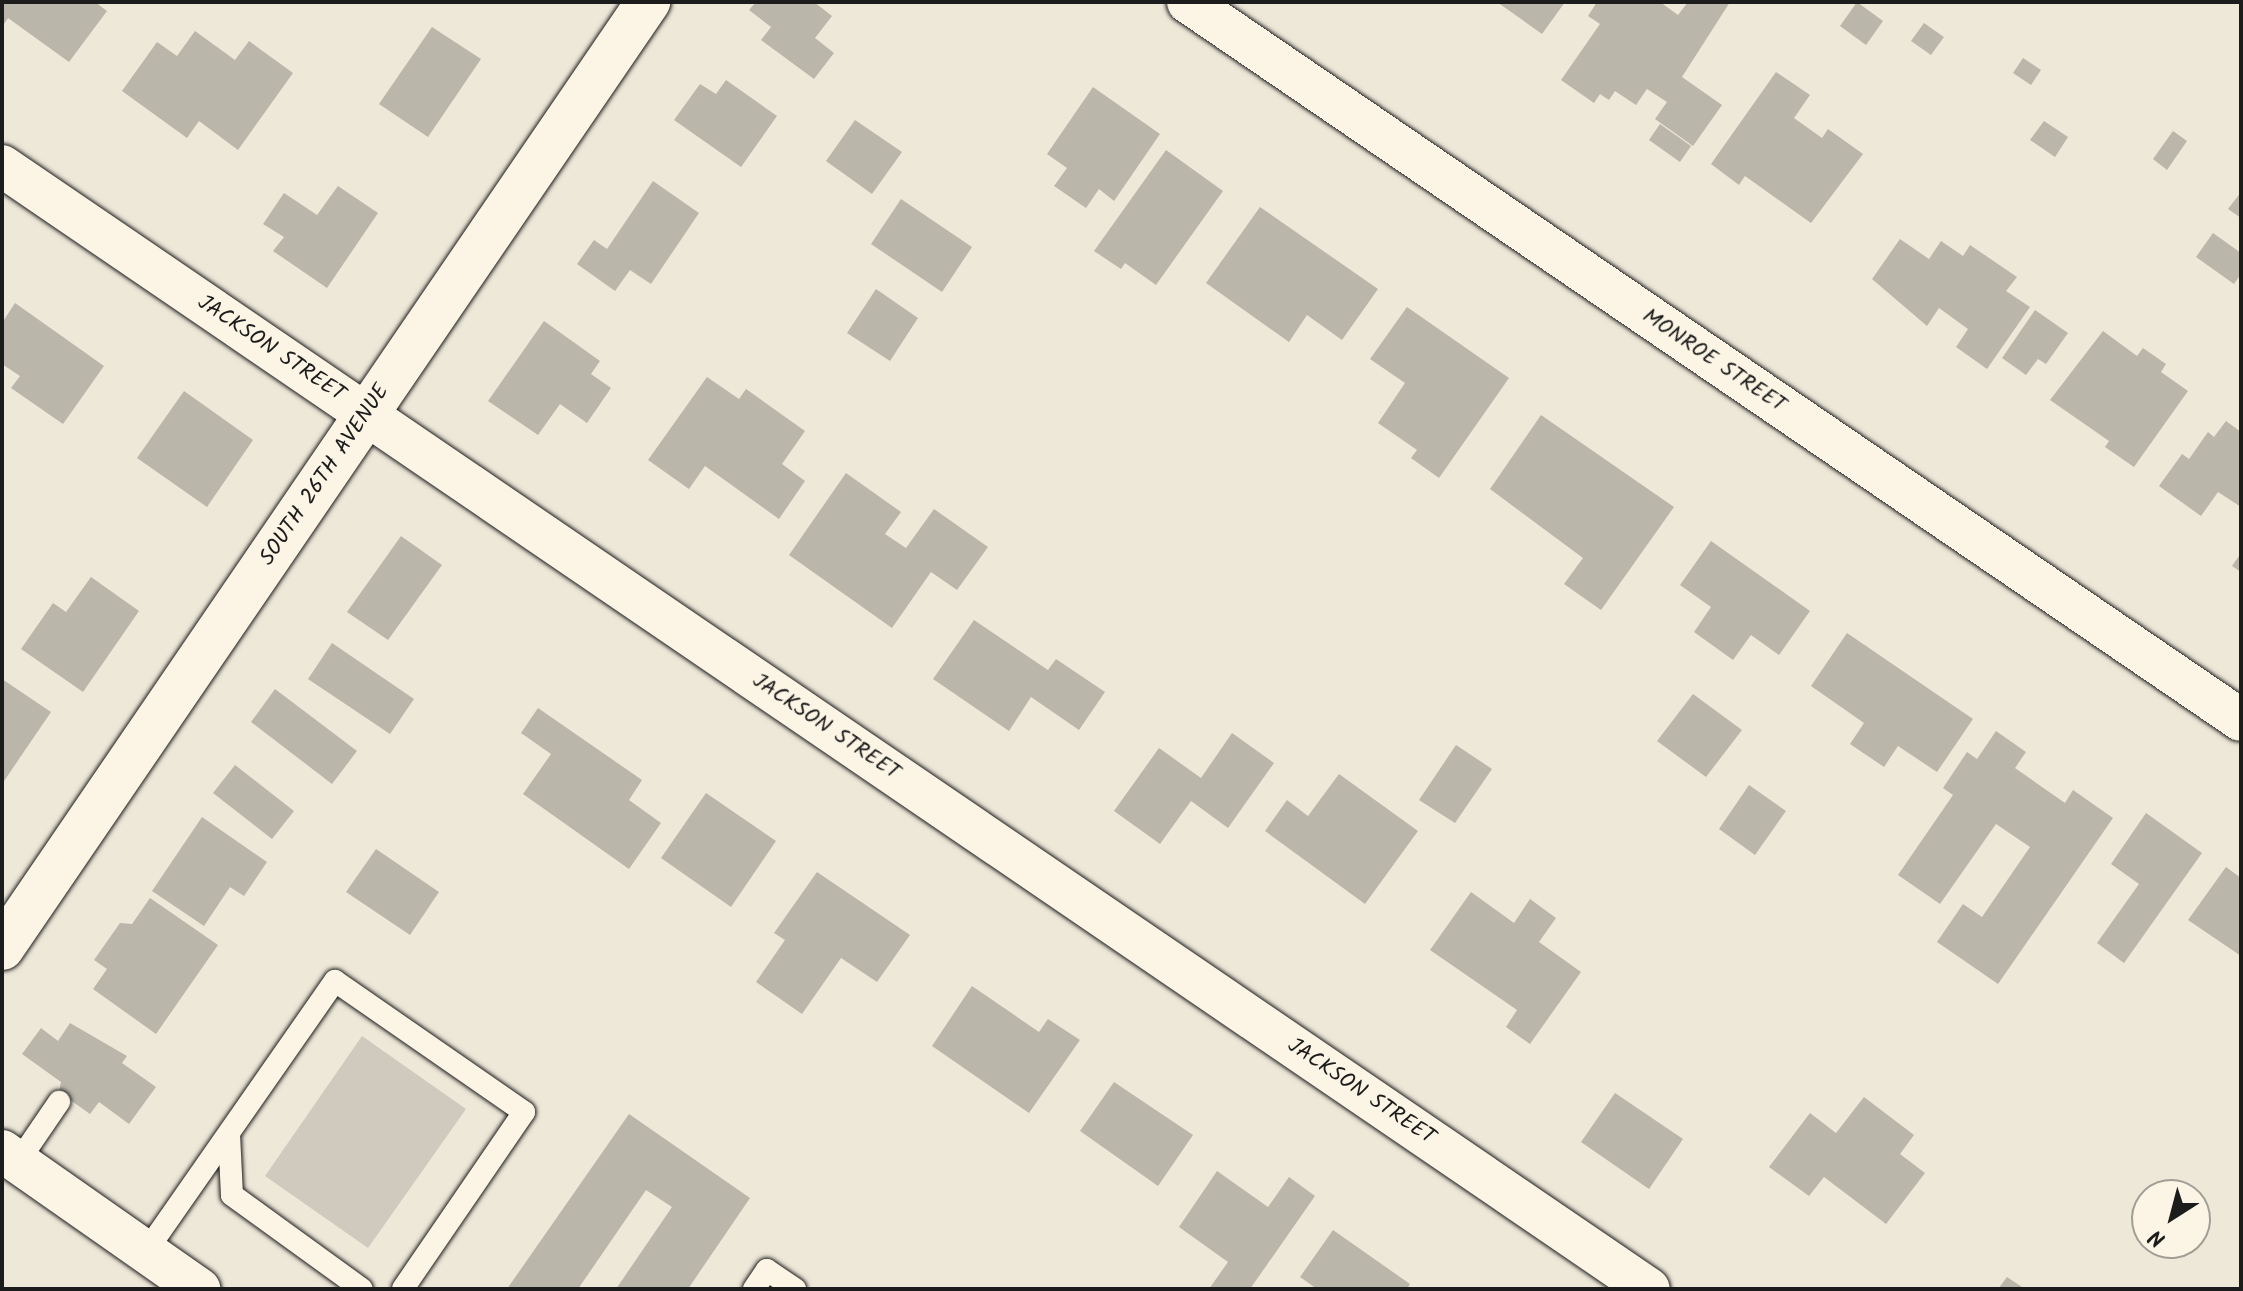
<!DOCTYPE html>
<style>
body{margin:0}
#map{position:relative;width:2243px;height:1291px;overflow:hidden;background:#eee8d9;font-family:Kalam,sans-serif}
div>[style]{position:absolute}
.green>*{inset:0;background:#cfcabd}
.building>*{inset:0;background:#bab6aa}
.roads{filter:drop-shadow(0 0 2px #1c1c1c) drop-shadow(0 0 2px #1c1c1c)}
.service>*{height:22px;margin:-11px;padding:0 11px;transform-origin:11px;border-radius:11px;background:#fcf5e5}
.minor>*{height:42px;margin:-21px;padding:0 21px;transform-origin:21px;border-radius:21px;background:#fcf5e5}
.tertiary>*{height:44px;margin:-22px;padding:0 22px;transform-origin:22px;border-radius:22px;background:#fcf5e5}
span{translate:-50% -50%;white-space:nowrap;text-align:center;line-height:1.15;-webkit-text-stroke:6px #fcf5e5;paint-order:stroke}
.street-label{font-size:22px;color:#1c1c1c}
.frame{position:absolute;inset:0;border:4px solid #1c1c1c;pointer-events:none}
.north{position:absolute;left:2131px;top:1179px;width:80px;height:80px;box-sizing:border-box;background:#fcf5e5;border:2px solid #a29e95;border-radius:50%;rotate:216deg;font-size:22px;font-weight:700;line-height:32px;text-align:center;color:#1c1c1c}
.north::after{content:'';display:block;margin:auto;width:28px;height:36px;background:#1c1c1c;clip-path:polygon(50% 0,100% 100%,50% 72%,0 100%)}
</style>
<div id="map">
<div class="green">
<div style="clip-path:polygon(362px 1036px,466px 1109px,368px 1248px,265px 1176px)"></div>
</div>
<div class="building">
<div style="clip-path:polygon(2px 2px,95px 2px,107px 11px,69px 62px,8px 18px,2px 27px)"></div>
<div style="clip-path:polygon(756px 2px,814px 2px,832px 16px,815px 38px,834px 53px,814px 79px,761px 40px,771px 27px,749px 10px)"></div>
<div style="clip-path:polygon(1497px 2px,1565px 2px,1542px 34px)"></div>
<div style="clip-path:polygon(1597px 2px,1660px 2px,1678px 15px,1688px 2px,1730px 2px,1682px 77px,1722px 105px,1693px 146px,1655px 119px,1667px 102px,1647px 89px,1636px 105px,1615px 91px,1609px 100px,1600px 94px,1594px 103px,1561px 80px,1600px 24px,1588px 16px)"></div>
<div style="clip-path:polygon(1857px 2px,1883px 21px,1866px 45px,1840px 26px)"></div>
<div style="clip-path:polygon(1924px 23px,1944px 37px,1931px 55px,1911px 41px)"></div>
<div style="clip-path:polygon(432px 27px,481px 59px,428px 137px,379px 104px)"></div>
<div style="clip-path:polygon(195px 31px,235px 60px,249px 41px,293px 73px,238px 150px,199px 121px,187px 138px,122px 91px,157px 42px,177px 56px)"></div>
<div style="clip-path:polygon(2023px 58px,2041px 70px,2031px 85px,2013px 73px)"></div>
<div style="clip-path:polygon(1776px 72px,1810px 95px,1794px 118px,1822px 138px,1828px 129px,1863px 154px,1811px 223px,1745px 176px,1739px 185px,1711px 164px)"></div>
<div style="clip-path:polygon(726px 80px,777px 116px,741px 167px,674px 120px,700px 84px,716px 94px)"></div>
<div style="clip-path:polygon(1093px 87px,1160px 134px,1114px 201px,1099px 189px,1086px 208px,1054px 186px,1067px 168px,1047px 154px)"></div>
<div style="clip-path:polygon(855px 120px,902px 152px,872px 194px,826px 161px)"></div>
<div style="clip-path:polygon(2044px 121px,2068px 137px,2055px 157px,2030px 140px)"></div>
<div style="clip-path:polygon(1660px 124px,1691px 146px,1680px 162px,1649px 140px)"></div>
<div style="clip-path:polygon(2173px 131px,2187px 141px,2167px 170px,2153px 159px)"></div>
<div style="clip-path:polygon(1166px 150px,1223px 191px,1156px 285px,1125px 263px,1121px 269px,1094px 251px)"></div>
<div style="clip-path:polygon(653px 181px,699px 213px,651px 284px,630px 270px,615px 291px,577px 264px,594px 240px,607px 249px)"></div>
<div style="clip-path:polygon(338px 186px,378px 213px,327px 288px,273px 251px,284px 237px,263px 224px,284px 193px,317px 215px)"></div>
<div style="clip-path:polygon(2241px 192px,2241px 218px,2228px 209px)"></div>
<div style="clip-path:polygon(901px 199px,972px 247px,942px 292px,871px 244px)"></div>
<div style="clip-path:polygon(1260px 207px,1378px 289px,1342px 340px,1307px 315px,1289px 342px,1206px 283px)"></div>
<div style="clip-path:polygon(2213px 233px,2241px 253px,2241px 274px,2234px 284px,2196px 257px)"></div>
<div style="clip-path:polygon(1900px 239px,1929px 259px,1941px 241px,1963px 256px,1970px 245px,2017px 277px,2006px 291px,2030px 307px,1987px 369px,1956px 347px,1968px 329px,1939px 308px,1927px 326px,1872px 279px)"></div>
<div style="clip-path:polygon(876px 289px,918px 318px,890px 361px,847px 333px)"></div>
<div style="clip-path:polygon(15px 303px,104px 366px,63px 424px,11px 388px,20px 376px,2px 364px,2px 323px)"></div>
<div style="clip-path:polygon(1407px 307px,1509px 378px,1439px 478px,1411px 458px,1417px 450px,1378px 423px,1405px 383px,1370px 359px)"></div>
<div style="clip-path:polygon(2035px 310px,2068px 333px,2046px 364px,2038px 359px,2026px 375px,2002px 358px)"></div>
<div style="clip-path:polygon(544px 321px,600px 361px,591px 374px,611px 388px,587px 423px,560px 404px,538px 435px,488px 401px)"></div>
<div style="clip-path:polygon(2103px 331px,2137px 356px,2143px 348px,2166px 364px,2161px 372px,2188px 391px,2134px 467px,2105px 447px,2109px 441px,2050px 400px)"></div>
<div style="clip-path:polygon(707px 377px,739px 399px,746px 389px,805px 431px,782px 464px,805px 481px,779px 519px,705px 466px,689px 489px,648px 460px)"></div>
<div style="clip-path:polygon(184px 391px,253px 440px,207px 507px,137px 458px)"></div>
<div style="clip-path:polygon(1541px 415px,1674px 507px,1601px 610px,1564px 584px,1583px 558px,1490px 489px)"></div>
<div style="clip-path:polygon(2226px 421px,2241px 432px,2241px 507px,2218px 492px,2201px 516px,2159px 486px,2182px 454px,2189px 459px,2208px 432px,2214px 437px)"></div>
<div style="clip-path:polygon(846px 473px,901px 512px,885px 534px,906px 548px,934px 509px,988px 547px,957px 590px,931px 572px,892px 628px,789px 555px)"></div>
<div style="clip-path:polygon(401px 536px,442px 565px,388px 640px,347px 612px)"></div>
<div style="clip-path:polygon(1711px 541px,1810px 611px,1779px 655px,1751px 635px,1733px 660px,1694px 632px,1711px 607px,1680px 585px)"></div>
<div style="clip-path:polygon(2241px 553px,2241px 572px,2232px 566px)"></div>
<div style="clip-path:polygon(91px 577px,139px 611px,83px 692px,21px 649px,53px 603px,66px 612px)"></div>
<div style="clip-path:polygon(974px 620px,1048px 670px,1056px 659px,1105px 692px,1079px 730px,1031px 697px,1009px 731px,933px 679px)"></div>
<div style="clip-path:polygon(1847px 633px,1973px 719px,1937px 772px,1898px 746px,1884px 767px,1850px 744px,1864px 723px,1811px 686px)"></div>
<div style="clip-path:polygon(332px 643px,414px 699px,390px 734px,308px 679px)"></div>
<div style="clip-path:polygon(2px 679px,51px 712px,2px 784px)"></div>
<div style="clip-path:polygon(275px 689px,357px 751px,332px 784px,251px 722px)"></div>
<div style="clip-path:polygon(1693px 694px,1742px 730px,1706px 777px,1657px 741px)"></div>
<div style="clip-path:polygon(538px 708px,642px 780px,629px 800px,661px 823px,629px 869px,523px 794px,551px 754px,521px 733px)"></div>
<div style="clip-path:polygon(1996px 731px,2026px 752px,2015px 768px,2065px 803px,2073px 790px,2113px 818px,1998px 984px,1937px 942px,1963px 904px,1982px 917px,2030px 847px,1996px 824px,1940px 904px,1898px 875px,1953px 795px,1943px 788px,1967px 752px,1977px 759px)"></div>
<div style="clip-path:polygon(1232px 733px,1274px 763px,1228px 828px,1191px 801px,1160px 844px,1114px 811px,1159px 748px,1201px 778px)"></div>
<div style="clip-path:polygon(1456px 745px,1492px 769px,1455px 823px,1419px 800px)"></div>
<div style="clip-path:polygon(235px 765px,294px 811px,272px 839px,213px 793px)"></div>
<div style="clip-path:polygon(1339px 774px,1418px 831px,1365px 904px,1265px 831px,1287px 800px,1308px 816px)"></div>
<div style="clip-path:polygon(1749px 785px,1786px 811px,1755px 855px,1719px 829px)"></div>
<div style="clip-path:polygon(706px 793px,776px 841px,731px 907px,661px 858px)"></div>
<div style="clip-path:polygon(2146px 813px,2202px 853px,2124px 963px,2097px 943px,2139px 884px,2111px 864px)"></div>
<div style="clip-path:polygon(202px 817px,267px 862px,244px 896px,230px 887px,204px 926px,152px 891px)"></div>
<div style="clip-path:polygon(376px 849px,439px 892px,410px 935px,346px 892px)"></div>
<div style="clip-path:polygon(2226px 867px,2241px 878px,2241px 956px,2188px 920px)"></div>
<div style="clip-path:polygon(817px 872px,910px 935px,877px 982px,841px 958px,802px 1014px,756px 982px,785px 940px,774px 933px)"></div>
<div style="clip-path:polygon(1471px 892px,1514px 923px,1530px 899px,1556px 918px,1539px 942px,1581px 972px,1530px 1044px,1506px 1027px,1517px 1010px,1430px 950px)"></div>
<div style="clip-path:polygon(150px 898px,218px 945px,156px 1034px,93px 989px,107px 969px,94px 960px,120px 923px,132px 924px)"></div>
<div style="clip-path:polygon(972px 986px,1039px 1032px,1048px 1019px,1080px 1040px,1029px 1113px,932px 1046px)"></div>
<div style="clip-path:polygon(70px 1023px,127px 1056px,122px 1063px,156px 1087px,129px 1124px,99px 1102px,90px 1114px,59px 1092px,61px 1082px,22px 1054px,41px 1028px,58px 1041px)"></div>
<div style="clip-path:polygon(1114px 1082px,1193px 1135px,1158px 1186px,1080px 1131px)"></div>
<div style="clip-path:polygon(1615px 1093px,1683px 1139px,1649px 1189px,1581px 1142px)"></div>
<div style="clip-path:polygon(1864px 1097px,1914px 1135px,1900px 1154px,1925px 1173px,1886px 1224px,1824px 1177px,1809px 1196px,1769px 1167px,1810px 1113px,1836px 1133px)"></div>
<div style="clip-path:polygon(629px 1114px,750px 1198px,688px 1289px,616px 1289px,672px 1207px,646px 1190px,578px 1289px,507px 1289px)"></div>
<div style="clip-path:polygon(1217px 1171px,1268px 1207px,1289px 1177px,1315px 1196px,1250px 1289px,1209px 1289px,1228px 1262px,1179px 1227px)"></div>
<div style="clip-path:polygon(1333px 1230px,1410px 1284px,1407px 1289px,1317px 1289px,1300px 1277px)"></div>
<div style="clip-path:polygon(2007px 1277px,2025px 1289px,1998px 1289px)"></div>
</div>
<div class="roads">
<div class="service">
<div style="left:229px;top:1134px;width:61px;rotate:87.2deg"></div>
<div style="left:232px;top:1195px;width:160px;rotate:35.9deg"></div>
<div style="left:18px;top:1162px;width:73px;rotate:-55.7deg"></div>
<div style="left:145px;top:1253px;width:332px;rotate:-55.1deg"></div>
<div style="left:335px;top:981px;width:230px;rotate:34.7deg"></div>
<div style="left:524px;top:1112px;width:214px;rotate:124.4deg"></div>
<div style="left:754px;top:1289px;width:23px;rotate:-56deg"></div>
<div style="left:767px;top:1270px;width:34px;rotate:34deg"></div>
</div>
<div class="minor">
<div style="left:1188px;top:2px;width:1274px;rotate:34.29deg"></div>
<div style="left:2px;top:166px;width:1993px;rotate:34.29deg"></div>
<div style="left:2px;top:1151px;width:241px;rotate:35deg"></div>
</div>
<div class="tertiary">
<div style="left:2px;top:948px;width:1146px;rotate:-55.67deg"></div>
</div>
</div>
<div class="street-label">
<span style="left:271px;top:349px;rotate:34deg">JACKSON STREET</span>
<span style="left:1714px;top:361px;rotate:34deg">MONROE STREET</span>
<span style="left:325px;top:475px;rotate:-56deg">SOUTH 26TH AVENUE</span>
<span style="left:826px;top:727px;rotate:34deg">JACKSON STREET</span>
<span style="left:1361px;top:1092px;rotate:34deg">JACKSON STREET</span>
</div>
<div class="frame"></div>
<div class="north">N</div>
</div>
